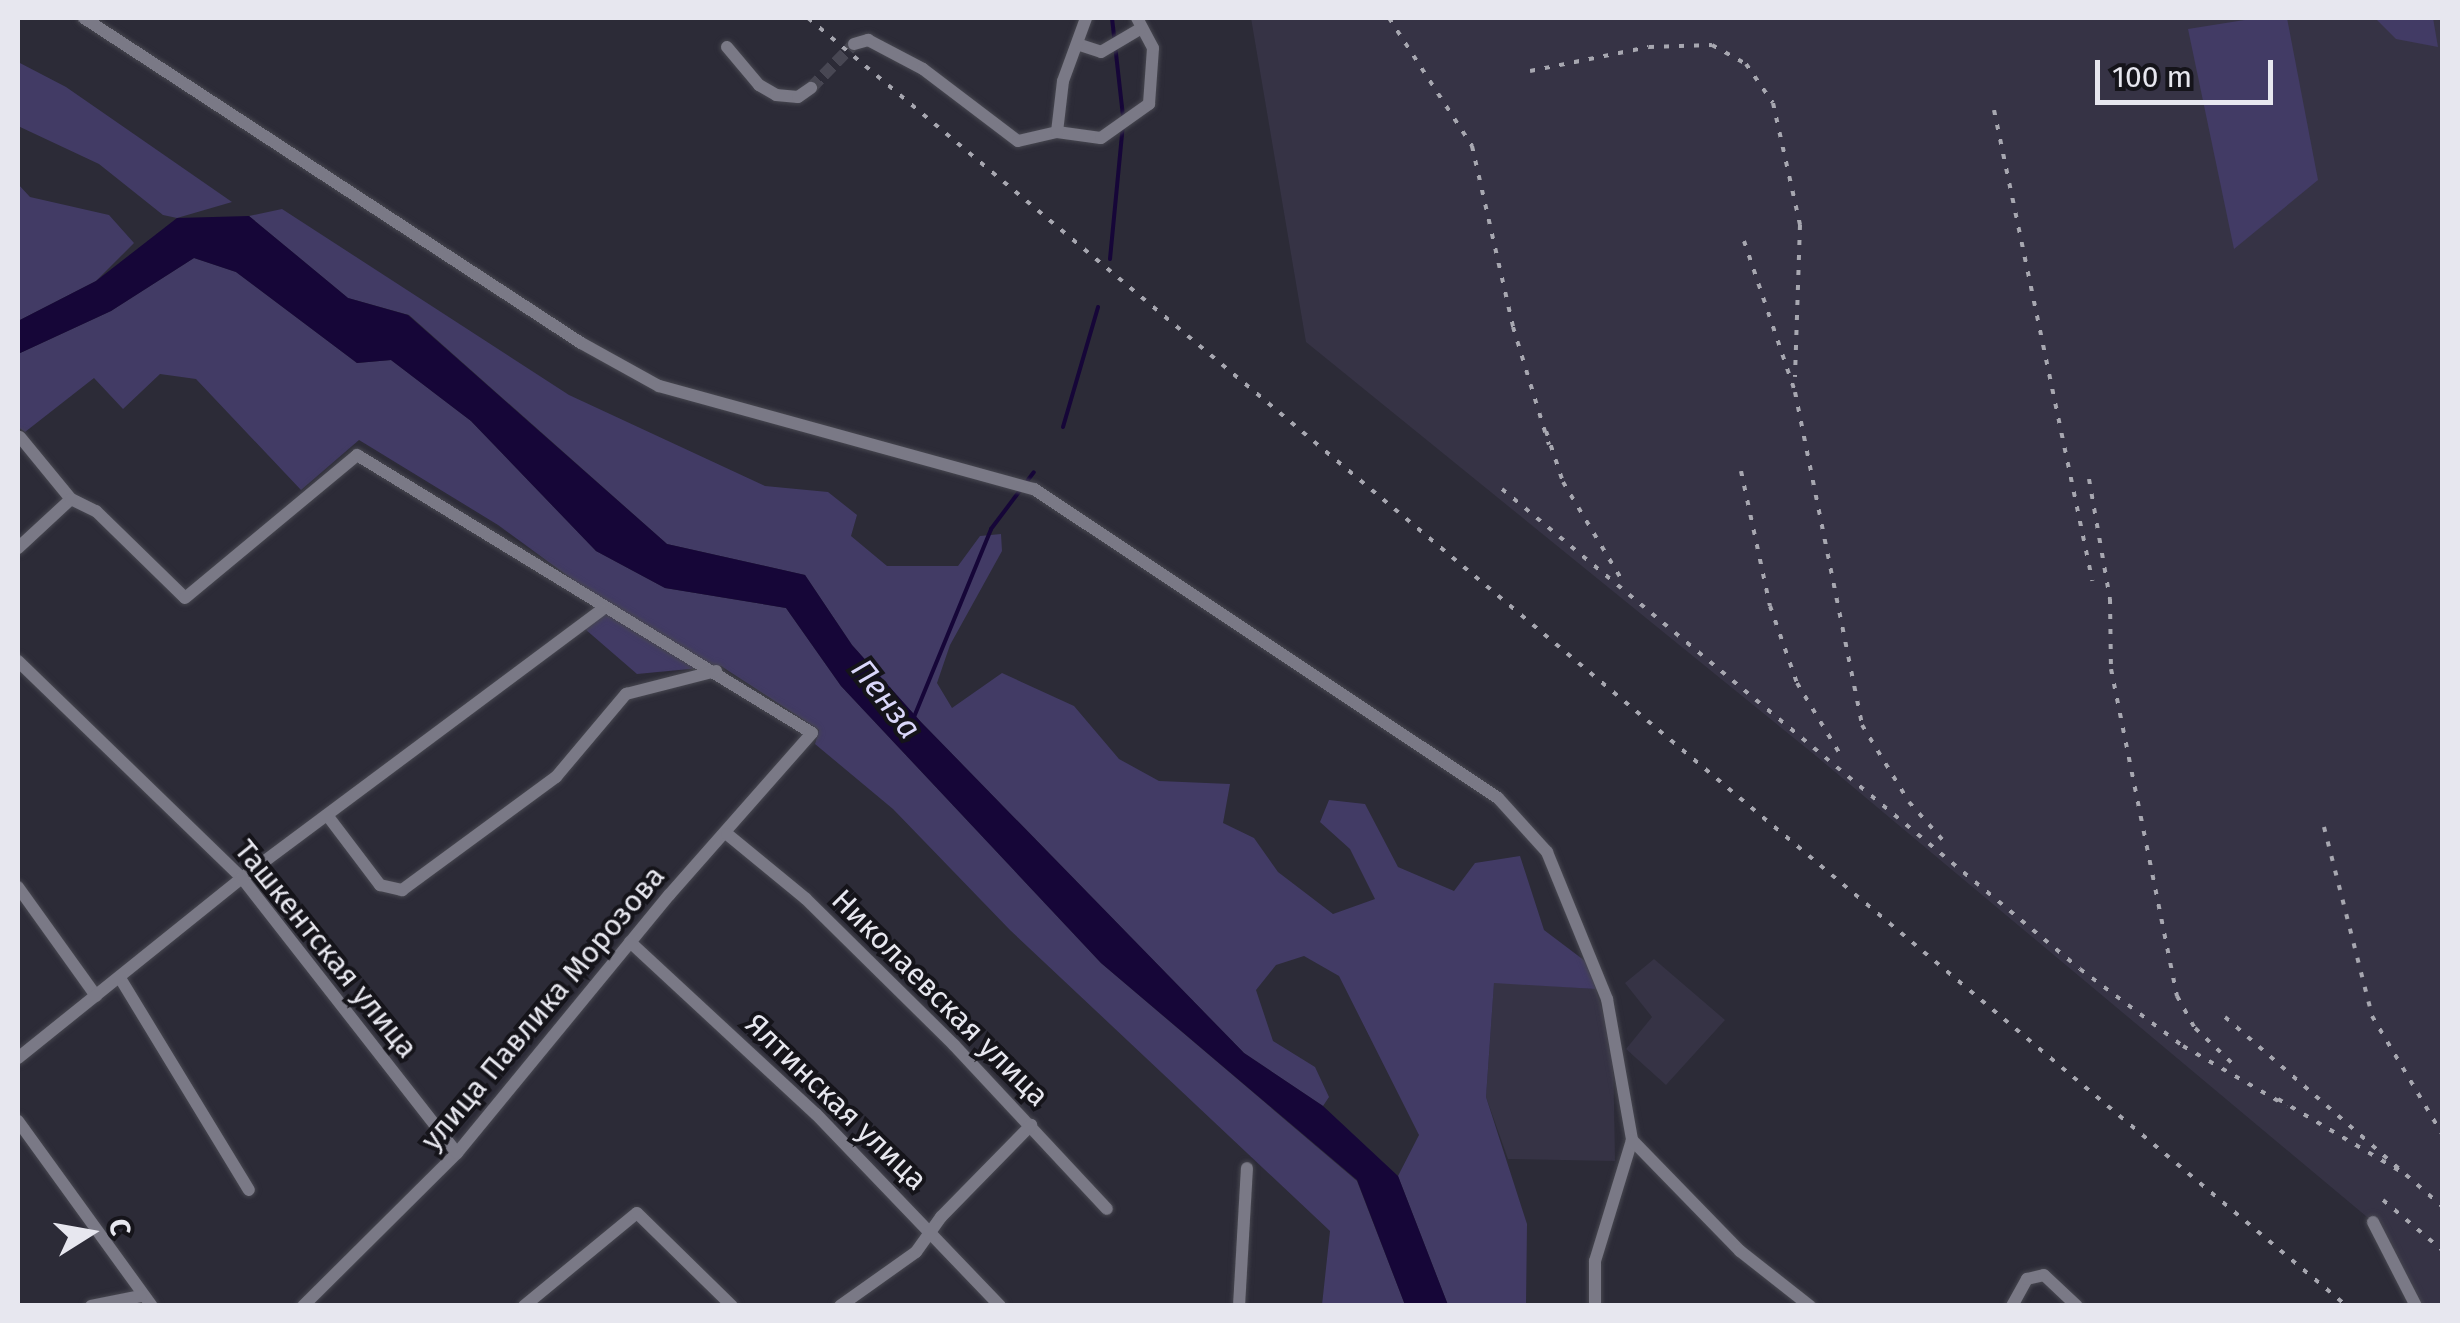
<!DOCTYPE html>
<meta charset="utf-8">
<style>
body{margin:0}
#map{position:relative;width:2460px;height:1323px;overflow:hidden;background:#2c2b37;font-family:"Fira Sans",sans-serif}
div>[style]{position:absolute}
.built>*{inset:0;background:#363345}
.green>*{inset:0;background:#423b65}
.water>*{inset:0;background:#160638}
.stream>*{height:4px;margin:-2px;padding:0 2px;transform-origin:2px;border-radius:2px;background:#160638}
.street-tunnel>*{height:12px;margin-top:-6px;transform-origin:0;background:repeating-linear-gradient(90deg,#484753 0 12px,transparent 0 18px)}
.roads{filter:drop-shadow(0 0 2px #474750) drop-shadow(0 0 2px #474750)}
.street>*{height:12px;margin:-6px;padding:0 6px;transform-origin:6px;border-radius:6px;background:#7a7986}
.rail>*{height:4px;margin-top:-2px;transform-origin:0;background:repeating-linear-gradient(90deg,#a7a7b0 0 5px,transparent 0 15px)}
span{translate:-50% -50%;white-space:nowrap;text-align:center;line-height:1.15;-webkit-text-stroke:8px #15141a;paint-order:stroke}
.street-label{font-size:30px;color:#e7e7ef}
.water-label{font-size:32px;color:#dad7fa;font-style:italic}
.frame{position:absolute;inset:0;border:20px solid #e7e7ef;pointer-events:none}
.north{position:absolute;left:40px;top:1183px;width:100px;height:100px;-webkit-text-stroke:8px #15141a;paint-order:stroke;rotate:79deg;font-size:28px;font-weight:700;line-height:40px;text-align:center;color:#e7e7ef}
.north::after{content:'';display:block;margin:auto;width:35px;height:45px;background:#e7e7ef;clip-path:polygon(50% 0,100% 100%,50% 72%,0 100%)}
.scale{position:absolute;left:2095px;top:60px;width:178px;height:45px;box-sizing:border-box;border:5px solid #e7e7ef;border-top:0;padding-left:12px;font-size:30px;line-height:35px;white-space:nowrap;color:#e7e7ef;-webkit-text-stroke:8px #15141a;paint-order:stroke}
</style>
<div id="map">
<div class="built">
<div style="clip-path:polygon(1251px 18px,2442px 18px,2442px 1305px,2416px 1305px,2373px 1222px,1816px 756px,1306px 342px)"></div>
<div style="clip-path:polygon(1654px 959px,1725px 1020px,1666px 1085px,1626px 1049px,1652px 1017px,1625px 983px)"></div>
<div style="clip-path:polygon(1494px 982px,1596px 989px,1613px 1048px,1615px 1161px,1508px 1159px,1486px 1097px)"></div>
</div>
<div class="green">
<div style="clip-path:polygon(2257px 18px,2287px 18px,2318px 180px,2234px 249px,2188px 29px)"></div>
<div style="clip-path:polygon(2375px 18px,2433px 18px,2438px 47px,2396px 39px)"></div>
<div style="clip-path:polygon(18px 62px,66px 87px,232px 202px,177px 218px,163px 215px,99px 164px,18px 126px)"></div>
<div style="clip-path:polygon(18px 184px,30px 197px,109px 215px,134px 243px,96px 281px,18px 321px)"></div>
<div style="clip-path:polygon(282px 209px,569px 395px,765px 486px,828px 492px,857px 515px,851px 536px,887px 566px,958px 566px,980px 536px,1001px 534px,1002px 551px,950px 645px,937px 683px,952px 708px,1002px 673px,1074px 706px,1119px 759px,1159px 781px,1230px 784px,1223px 823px,1254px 838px,1278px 872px,1333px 914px,1375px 899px,1350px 849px,1320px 822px,1329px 800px,1365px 804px,1398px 867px,1454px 891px,1475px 863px,1520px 856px,1544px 930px,1585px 961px,1596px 989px,1494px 983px,1486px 1097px,1527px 1224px,1526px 1305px,1448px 1305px,1398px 1176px,1419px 1135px,1339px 976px,1304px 956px,1276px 965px,1256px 990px,1273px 1041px,1315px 1067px,1329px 1097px,1323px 1106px,1244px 1053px,921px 722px,852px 645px,805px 575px,667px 544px,409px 315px,348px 298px,249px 216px)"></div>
<div style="clip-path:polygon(194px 258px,236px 272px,357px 363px,391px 360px,471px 421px,596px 551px,665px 588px,786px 608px,841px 686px,1101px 963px,1357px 1181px,1405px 1305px,1322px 1305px,1330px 1231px,1010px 930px,893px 809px,815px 744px,819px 730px,721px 666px,637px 674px,585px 629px,606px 604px,498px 525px,359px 440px,301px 490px,196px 379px,160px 374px,123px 409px,94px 378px,25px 432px,18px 427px,18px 354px,111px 311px)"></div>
</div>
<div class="water">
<div style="clip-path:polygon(249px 216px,348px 298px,408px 315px,667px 544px,805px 575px,852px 645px,921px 722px,1244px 1053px,1323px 1106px,1398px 1176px,1448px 1305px,1405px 1305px,1357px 1180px,1101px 963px,841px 686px,786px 608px,665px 588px,596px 551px,471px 421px,391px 360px,357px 363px,236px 272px,194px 258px,111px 311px,18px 354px,18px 321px,96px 281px,177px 218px)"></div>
</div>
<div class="stream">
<div style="left:1112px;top:18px;width:99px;rotate:83.6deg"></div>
<div style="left:1110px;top:259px;width:135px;rotate:-84.5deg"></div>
<div style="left:1063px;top:427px;width:125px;rotate:-73.7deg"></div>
<div style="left:914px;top:717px;width:203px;rotate:-67.7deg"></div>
<div style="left:991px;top:529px;width:71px;rotate:-53deg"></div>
</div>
<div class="street-tunnel">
<div style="left:811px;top:88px;width:62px;rotate:-45.7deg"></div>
</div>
<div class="roads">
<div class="street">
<div style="left:84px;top:18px;width:594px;rotate:33.18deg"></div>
<div style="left:581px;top:343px;width:89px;rotate:28.9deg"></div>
<div style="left:659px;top:386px;width:389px;rotate:15.4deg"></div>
<div style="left:1034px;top:489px;width:557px;rotate:33.66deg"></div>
<div style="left:1498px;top:798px;width:73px;rotate:47.8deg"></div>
<div style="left:1547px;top:852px;width:159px;rotate:67.8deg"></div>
<div style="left:1607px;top:999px;width:143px;rotate:79.9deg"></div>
<div style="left:1632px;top:1140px;width:127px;rotate:107deg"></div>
<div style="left:1595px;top:1261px;width:45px;rotate:90deg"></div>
<div style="left:854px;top:44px;width:15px;rotate:-16deg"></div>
<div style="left:868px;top:40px;width:62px;rotate:27.8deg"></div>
<div style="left:923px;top:69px;width:119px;rotate:37.2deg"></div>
<div style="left:1018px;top:141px;width:40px;rotate:-13deg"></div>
<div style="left:1057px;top:132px;width:44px;rotate:7.8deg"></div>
<div style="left:1101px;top:138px;width:59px;rotate:-35.3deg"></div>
<div style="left:1149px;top:104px;width:56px;rotate:-85.9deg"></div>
<div style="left:1153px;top:48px;width:34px;rotate:-118deg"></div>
<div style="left:1077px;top:44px;width:25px;rotate:18deg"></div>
<div style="left:1101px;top:52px;width:45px;rotate:-30.5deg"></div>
<div style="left:727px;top:47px;width:50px;rotate:49.9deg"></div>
<div style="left:759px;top:85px;width:20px;rotate:30deg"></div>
<div style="left:776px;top:95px;width:22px;rotate:5deg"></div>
<div style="left:798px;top:97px;width:16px;rotate:-35deg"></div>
<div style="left:1057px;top:132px;width:51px;rotate:-83.3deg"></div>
<div style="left:1063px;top:81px;width:67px;rotate:-69.9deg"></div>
<div style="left:20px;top:437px;width:80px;rotate:50.6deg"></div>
<div style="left:18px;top:548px;width:72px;rotate:-42.8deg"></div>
<div style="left:71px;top:499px;width:28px;rotate:26deg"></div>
<div style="left:96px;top:511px;width:124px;rotate:44.3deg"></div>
<div style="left:185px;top:598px;width:224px;rotate:-39.7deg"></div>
<div style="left:357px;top:455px;width:533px;rotate:31.42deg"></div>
<div style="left:812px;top:733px;width:216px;rotate:131.4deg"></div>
<div style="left:669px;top:895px;width:334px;rotate:129.4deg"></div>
<div style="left:457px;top:1153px;width:217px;rotate:135.2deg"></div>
<div style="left:18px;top:661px;width:312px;rotate:44.1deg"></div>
<div style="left:242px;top:878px;width:349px;rotate:52deg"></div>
<div style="left:327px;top:815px;width:88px;rotate:52.9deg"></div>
<div style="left:380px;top:885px;width:23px;rotate:13deg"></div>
<div style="left:402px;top:890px;width:191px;rotate:-36.3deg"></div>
<div style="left:556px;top:777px;width:109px;rotate:-49.9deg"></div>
<div style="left:626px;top:694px;width:93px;rotate:-14.3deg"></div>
<div style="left:727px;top:834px;width:102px;rotate:39.4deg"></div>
<div style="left:806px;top:899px;width:208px;rotate:44.6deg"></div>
<div style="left:954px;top:1045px;width:224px;rotate:47deg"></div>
<div style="left:18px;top:887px;width:134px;rotate:54.4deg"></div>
<div style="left:630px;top:942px;width:253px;rotate:42.8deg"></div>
<div style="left:816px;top:1114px;width:266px;rotate:46.2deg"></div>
<div style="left:120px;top:978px;width:248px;rotate:58.7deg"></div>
<div style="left:18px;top:1058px;width:287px;rotate:-38.8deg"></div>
<div style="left:242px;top:878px;width:448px;rotate:-36.7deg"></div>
<div style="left:18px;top:1121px;width:228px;rotate:54.1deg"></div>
<div style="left:1632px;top:1140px;width:155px;rotate:45.8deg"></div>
<div style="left:1740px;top:1251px;width:89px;rotate:38.2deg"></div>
<div style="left:2373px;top:1222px;width:94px;rotate:62.9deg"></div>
<div style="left:91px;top:1306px;width:51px;rotate:-11.3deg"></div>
<div style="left:524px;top:1306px;width:146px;rotate:-39.5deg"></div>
<div style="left:637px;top:1213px;width:133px;rotate:44.4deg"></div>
<div style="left:840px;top:1306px;width:93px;rotate:-35.4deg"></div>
<div style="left:916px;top:1252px;width:43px;rotate:-54.5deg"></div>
<div style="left:941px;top:1217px;width:129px;rotate:-45.6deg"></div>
<div style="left:1239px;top:1306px;width:138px;rotate:-86.7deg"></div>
<div style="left:2012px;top:1306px;width:31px;rotate:-61deg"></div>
<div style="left:2027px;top:1279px;width:17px;rotate:-13deg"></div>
<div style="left:2044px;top:1275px;width:45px;rotate:43.2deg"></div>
</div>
</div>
<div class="rail">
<div style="left:808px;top:18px;width:2007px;rotate:39.93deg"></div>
<div style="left:1389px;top:18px;width:153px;rotate:57deg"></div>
<div style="left:1472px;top:146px;width:186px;rotate:77.2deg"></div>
<div style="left:1513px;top:327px;width:123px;rotate:73deg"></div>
<div style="left:1530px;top:71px;width:121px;rotate:-11.4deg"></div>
<div style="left:1649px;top:47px;width:63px;rotate:-1.8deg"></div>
<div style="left:1712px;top:45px;width:39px;rotate:29deg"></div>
<div style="left:1746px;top:64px;width:47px;rotate:55.3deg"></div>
<div style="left:1773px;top:103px;width:125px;rotate:77.5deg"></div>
<div style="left:1800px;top:225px;width:152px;rotate:91.9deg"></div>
<div style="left:1994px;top:110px;width:481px;rotate:78.2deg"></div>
<div style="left:1744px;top:241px;width:159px;rotate:71.3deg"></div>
<div style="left:1795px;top:392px;width:340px;rotate:78.6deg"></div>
<div style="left:1862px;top:725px;width:90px;rotate:58.6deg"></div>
<div style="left:1909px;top:802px;width:57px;rotate:48.5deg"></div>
<div style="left:1546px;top:431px;width:54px;rotate:71.6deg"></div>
<div style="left:1563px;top:482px;width:111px;rotate:59deg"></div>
<div style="left:1741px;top:471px;width:138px;rotate:77.9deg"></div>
<div style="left:1770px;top:606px;width:82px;rotate:70.7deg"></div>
<div style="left:1797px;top:683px;width:89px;rotate:58.8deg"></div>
<div style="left:2089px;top:479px;width:122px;rotate:80.1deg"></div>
<div style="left:2110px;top:599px;width:70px;rotate:89.2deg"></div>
<div style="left:2111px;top:669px;width:334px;rotate:78.6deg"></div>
<div style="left:2177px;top:996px;width:37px;rotate:61deg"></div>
<div style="left:2195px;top:1028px;width:55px;rotate:43.5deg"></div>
<div style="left:1502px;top:489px;width:751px;rotate:39.71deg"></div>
<div style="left:2080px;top:969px;width:129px;rotate:36.8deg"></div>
<div style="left:2183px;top:1046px;width:120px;rotate:30deg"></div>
<div style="left:2324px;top:827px;width:195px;rotate:75.7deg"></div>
<div style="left:2372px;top:1016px;width:137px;rotate:59.3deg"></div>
<div style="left:2225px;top:1017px;width:288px;rotate:41.1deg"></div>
<div style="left:2278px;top:1099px;width:145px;rotate:30.6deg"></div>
<div style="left:2383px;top:1200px;width:77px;rotate:40.3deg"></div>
</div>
<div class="street-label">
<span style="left:326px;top:949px;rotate:51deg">Ташкентская улица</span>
<span style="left:940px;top:998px;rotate:45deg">Николаевская улица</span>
<span style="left:543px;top:1008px;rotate:-50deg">улица Павлика Морозова</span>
<span style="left:836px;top:1102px;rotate:44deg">Ялтинская улица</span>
</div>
<div class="water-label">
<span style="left:886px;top:699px;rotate:52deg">Пенза</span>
</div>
<div class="frame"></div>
<div class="north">С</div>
<div class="scale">100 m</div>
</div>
